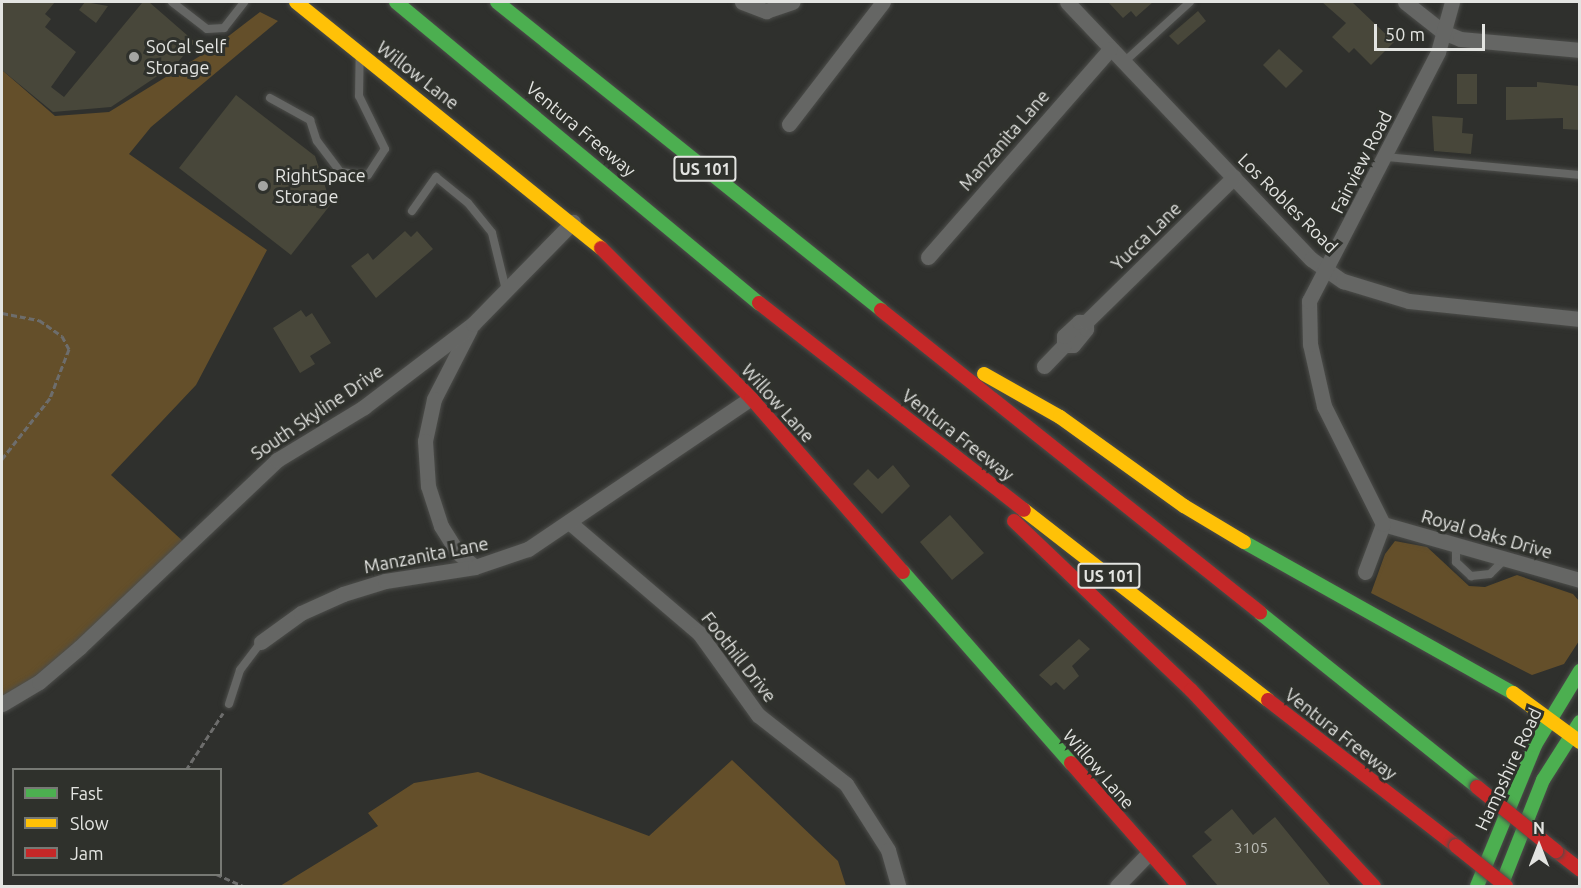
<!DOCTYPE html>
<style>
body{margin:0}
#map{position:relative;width:1581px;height:888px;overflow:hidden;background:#2f302d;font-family:Ubuntu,sans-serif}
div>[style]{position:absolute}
.green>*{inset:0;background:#644f2a}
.building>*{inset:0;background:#48473a}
.path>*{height:3px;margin-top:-1.5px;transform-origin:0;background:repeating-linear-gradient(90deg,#6d6d6c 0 6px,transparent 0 9px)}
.roads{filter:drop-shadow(0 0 2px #4c4d4a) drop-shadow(0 0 2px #4c4d4a)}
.lane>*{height:8px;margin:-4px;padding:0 4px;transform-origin:4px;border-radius:4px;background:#656664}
.street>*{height:15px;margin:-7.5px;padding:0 7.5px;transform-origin:7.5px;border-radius:7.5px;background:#656664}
.fast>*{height:14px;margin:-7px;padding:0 7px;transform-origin:7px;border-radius:7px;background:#4caf50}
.slow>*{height:14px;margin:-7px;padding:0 7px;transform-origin:7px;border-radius:7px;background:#ffc107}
.jam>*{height:14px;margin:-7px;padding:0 7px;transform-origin:7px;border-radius:7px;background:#c62828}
.bridges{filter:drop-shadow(0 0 2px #4c4d4a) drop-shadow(0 0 2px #4c4d4a)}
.jam-bridge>*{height:14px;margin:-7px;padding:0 7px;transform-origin:7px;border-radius:7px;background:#c62828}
.dots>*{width:16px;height:16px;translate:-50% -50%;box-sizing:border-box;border:3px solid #2f312c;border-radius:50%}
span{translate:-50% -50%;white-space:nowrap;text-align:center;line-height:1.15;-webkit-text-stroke:6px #2f312c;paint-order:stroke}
.number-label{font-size:15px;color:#bcbdb7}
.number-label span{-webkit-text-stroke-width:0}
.shield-label span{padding:2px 4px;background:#2f312c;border:2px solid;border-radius:4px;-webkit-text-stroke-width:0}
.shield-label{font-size:16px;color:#e3e4e1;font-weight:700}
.poi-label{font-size:18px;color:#e3e4e1}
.left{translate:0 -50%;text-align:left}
.street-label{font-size:18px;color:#e3e4e1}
.frame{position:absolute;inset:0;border:3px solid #e3e4e1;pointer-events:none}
.legend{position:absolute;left:12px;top:768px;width:210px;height:108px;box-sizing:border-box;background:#2f312c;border:2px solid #777974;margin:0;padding:8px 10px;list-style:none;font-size:18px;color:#e3e4e1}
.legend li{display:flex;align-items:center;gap:12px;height:30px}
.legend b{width:30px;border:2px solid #777974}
.north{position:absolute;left:1509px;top:816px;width:60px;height:60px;-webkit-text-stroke:4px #2f312c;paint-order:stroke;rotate:0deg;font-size:16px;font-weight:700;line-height:24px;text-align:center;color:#e3e4e1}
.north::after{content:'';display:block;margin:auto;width:21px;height:27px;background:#e3e4e1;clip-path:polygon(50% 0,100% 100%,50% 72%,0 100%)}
.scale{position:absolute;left:1374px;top:24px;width:111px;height:27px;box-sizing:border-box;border:3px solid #e3e4e1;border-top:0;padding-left:8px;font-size:18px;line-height:21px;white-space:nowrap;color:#e3e4e1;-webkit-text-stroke:4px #2f312c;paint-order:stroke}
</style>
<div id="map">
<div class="green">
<div style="clip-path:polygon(260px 12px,278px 21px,151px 127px,129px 154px,267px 250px,196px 385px,111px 475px,186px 544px,156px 576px,2px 704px,2px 70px,55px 116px,109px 112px,213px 48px)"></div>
<div style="clip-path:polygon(1395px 541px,1427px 547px,1469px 586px,1485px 587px,1517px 575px,1573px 594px,1579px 601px,1579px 641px,1564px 664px,1532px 675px,1371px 593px,1385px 554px)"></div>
<div style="clip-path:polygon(732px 760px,838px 861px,846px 886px,280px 886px,378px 826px,368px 813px,414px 783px,478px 772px,649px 836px)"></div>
</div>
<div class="building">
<div style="clip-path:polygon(2px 2px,55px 2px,45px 14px,51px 19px,45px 27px,76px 52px,51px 87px,64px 97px,142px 3px,149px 2px,195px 42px,177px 63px,111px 107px,53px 112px,2px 70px)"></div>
<div style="clip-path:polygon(85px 2px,108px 6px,96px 23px,79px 10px)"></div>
<div style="clip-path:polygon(1108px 2px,1153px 2px,1136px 17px,1131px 11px,1123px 18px)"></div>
<div style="clip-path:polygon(1322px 2px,1352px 2px,1394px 42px,1371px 65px,1354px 48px,1349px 53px,1332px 37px,1346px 23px)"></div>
<div style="clip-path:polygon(1198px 11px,1206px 21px,1178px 45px,1169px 36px)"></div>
<div style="clip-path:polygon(1279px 49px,1303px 71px,1286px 88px,1263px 65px)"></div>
<div style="clip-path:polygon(1457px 74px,1477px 74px,1477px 104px,1457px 104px)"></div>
<div style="clip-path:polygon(1537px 82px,1580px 86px,1580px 130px,1563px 129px,1563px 118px,1506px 120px,1506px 87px,1537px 87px)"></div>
<div style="clip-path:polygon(236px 95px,315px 156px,331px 204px,291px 255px,179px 168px)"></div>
<div style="clip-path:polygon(1432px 116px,1463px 118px,1462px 133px,1473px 134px,1471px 154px,1434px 151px)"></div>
<div style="clip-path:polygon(405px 231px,411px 237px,417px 231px,433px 249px,376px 298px,351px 266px,368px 253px,373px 260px)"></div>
<div style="clip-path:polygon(301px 310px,306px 317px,312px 313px,331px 343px,310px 356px,315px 364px,300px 373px,273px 328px)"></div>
<div style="clip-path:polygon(893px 465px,910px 486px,882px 514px,853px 484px,868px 469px,878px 479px)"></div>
<div style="clip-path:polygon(950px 515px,984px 553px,952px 580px,920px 542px)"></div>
<div style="clip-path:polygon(1079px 639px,1090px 649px,1072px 666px,1079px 676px,1064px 690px,1056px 682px,1051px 686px,1039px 675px)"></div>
<div style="clip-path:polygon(1232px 809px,1253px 835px,1275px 817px,1331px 886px,1218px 886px,1192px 856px,1212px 840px,1204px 832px)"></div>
</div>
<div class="path">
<div style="left:2px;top:313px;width:38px;rotate:11deg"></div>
<div style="left:39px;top:320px;width:28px;rotate:35deg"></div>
<div style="left:62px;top:336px;width:15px;rotate:62deg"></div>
<div style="left:69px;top:349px;width:53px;rotate:111.2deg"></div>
<div style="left:50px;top:398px;width:78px;rotate:128.2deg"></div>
<div style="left:186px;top:770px;width:68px;rotate:-57deg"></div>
<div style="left:216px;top:874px;width:30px;rotate:24deg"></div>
</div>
<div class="roads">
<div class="lane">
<div style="left:172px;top:2px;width:44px;rotate:37.6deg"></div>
<div style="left:207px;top:29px;width:17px;rotate:-3deg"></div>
<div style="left:224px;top:28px;width:33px;rotate:-52deg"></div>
<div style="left:1124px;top:62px;width:89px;rotate:-42.3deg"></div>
<div style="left:270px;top:98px;width:46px;rotate:28.8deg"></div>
<div style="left:310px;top:120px;width:22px;rotate:72deg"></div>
<div style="left:317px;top:141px;width:39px;rotate:53deg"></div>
<div style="left:340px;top:172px;width:28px;rotate:6deg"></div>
<div style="left:368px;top:175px;width:31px;rotate:-57deg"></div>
<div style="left:385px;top:149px;width:59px;rotate:-116.1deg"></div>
<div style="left:359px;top:96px;width:39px;rotate:-89deg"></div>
<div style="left:1386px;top:157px;width:195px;rotate:5.3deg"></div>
<div style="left:412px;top:211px;width:42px;rotate:-54.8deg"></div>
<div style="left:436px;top:177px;width:41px;rotate:39.1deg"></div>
<div style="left:468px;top:203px;width:38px;rotate:51deg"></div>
<div style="left:492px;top:233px;width:59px;rotate:76.2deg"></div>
<div style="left:1456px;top:545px;width:17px;rotate:90deg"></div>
<div style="left:1456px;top:562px;width:21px;rotate:43deg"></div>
<div style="left:1471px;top:576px;width:19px;rotate:-6deg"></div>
<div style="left:1490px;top:574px;width:21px;rotate:-45deg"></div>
<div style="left:229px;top:704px;width:36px;rotate:-72deg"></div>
<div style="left:240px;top:670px;width:35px;rotate:-53deg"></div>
</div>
<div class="street">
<div style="left:742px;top:2px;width:26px;rotate:21deg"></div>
<div style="left:766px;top:11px;width:28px;rotate:-19deg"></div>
<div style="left:1067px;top:2px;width:354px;rotate:46.5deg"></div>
<div style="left:1311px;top:259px;width:39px;rotate:35deg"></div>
<div style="left:1343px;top:281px;width:69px;rotate:16.9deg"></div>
<div style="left:1409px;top:301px;width:172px;rotate:6deg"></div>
<div style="left:1405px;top:2px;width:48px;rotate:38.3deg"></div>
<div style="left:1443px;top:32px;width:18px;rotate:22deg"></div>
<div style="left:1460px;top:39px;width:121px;rotate:5.2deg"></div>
<div style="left:789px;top:124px;width:154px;rotate:-52.4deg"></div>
<div style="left:928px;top:257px;width:276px;rotate:-48.8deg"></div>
<div style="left:470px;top:329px;width:79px;rotate:117.2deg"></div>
<div style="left:434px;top:399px;width:43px;rotate:102.1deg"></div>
<div style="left:425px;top:441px;width:45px;rotate:86.2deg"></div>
<div style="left:428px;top:486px;width:42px;rotate:72deg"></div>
<div style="left:441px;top:526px;width:31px;rotate:58deg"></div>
<div style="left:457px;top:552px;width:23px;rotate:40deg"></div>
<div style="left:1064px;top:345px;width:9px"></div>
<div style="left:1073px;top:345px;width:21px;rotate:-51deg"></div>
<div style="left:1086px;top:329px;width:7px;rotate:-90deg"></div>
<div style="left:1044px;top:366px;width:29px;rotate:-46deg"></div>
<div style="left:1064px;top:345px;width:9px;rotate:-90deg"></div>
<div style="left:1064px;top:336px;width:21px;rotate:-43deg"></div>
<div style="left:1079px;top:322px;width:7px"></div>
<div style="left:1086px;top:322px;width:207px;rotate:-44.4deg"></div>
<div style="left:569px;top:522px;width:171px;rotate:40.5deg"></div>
<div style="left:699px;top:633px;width:101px;rotate:54.3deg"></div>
<div style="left:758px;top:715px;width:112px;rotate:38.1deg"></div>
<div style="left:846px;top:784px;width:78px;rotate:57.5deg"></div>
<div style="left:888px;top:850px;width:37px;rotate:74deg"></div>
<div style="left:1383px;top:524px;width:205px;rotate:15.9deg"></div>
<div style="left:1365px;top:572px;width:51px;rotate:-69.4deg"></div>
<div style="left:1383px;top:524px;width:132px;rotate:-116.6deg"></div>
<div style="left:1324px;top:406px;width:64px;rotate:-102.7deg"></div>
<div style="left:1310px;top:344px;width:43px;rotate:-91.3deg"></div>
<div style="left:1309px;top:301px;width:280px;rotate:-62.6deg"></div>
<div style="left:1438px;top:52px;width:52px;rotate:-74.4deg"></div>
<div style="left:261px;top:642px;width:49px;rotate:-35.9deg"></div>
<div style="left:301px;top:613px;width:46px;rotate:-24.3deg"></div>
<div style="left:343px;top:594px;width:44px;rotate:-17.2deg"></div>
<div style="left:385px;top:581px;width:91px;rotate:-8.8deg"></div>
<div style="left:475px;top:567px;width:56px;rotate:-18.8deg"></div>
<div style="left:528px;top:549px;width:269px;rotate:-34.1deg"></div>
<div style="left:2px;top:704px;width:43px;rotate:-30.7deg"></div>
<div style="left:39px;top:682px;width:54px;rotate:-40.5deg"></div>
<div style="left:80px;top:647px;width:272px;rotate:-43.5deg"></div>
<div style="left:277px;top:460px;width:102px;rotate:-31.3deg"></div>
<div style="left:364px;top:407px;width:137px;rotate:-37.3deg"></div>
<div style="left:473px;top:324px;width:143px;rotate:-45.6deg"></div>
<div style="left:1117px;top:886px;width:46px;rotate:-45.9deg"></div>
</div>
<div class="fast">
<div style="left:396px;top:2px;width:472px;rotate:39.7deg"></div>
<div style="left:497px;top:2px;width:492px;rotate:38.7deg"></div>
<div style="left:1244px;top:542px;width:308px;rotate:29.3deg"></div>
<div style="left:903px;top:572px;width:254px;rotate:48.7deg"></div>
<div style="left:1260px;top:613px;width:278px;rotate:38.7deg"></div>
<div style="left:1477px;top:886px;width:152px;rotate:-67.6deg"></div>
<div style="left:1535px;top:745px;width:87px;rotate:-58.7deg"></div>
<div style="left:1501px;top:886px;width:114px;rotate:-68.4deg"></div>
<div style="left:1543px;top:780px;width:69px;rotate:-57.5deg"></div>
</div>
<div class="slow">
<div style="left:296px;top:2px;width:392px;rotate:38.9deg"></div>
<div style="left:984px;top:374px;width:87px;rotate:29.5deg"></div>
<div style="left:1060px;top:417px;width:153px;rotate:35.7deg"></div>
<div style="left:1184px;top:506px;width:70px;rotate:31deg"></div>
<div style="left:1024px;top:510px;width:309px;rotate:37.9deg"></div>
<div style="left:1513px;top:693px;width:83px;rotate:36.2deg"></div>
</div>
<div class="jam">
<div style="left:601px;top:248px;width:212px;rotate:45deg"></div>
<div style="left:751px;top:398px;width:231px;rotate:48.9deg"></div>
<div style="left:759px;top:303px;width:336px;rotate:38deg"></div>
<div style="left:881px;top:310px;width:485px;rotate:38.6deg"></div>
<div style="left:1014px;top:521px;width:245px;rotate:43.7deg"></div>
<div style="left:1191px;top:690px;width:268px;rotate:47deg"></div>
<div style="left:1268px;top:700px;width:238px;rotate:37.8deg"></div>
<div style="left:1071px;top:763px;width:164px;rotate:48.7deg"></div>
<div style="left:1556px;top:851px;width:31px;rotate:38deg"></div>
</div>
</div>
<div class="bridges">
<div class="jam-bridge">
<div style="left:1477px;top:787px;width:102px;rotate:39deg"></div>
<div style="left:1456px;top:846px;width:64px;rotate:38.7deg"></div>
</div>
</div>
<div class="dots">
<div style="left:134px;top:57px;background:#a4a5a2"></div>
<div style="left:263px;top:186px;background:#a4a5a2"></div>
</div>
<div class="number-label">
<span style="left:1251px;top:848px">3105</span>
</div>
<div class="shield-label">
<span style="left:705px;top:169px">US 101</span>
<span style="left:1109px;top:576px">US 101</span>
</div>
<div class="poi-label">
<span class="left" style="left:146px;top:57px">SoCal Self<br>Storage</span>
<span class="left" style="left:275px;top:186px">RightSpace<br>Storage</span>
</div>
<div class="street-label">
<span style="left:418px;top:75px;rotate:38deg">Willow Lane</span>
<span style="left:581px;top:129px;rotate:40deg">Ventura Freeway</span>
<span style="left:1004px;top:140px;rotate:-49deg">Manzanita Lane</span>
<span style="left:1361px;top:162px;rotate:-63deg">Fairview Road</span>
<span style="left:1288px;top:203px;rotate:45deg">Los Robles Road</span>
<span style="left:1146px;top:236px;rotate:-44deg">Yucca Lane</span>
<span style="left:778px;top:403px;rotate:48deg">Willow Lane</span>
<span style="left:317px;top:412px;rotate:-34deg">South Skyline Drive</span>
<span style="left:958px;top:435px;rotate:38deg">Ventura Freeway</span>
<span style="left:1487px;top:534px;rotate:16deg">Royal Oaks Drive</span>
<span style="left:426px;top:555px;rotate:-11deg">Manzanita Lane</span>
<span style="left:739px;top:657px;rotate:52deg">Foothill Drive</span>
<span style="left:1341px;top:734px;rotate:38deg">Ventura Freeway</span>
<span style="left:1099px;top:769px;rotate:49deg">Willow Lane</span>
<span style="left:1508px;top:769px;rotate:-65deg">Hampshire Road</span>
</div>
<div class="frame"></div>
<ul class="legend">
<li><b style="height:8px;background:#4caf50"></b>Fast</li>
<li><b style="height:8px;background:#ffc107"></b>Slow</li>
<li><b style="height:8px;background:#c62828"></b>Jam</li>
</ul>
<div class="north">N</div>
<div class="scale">50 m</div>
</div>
